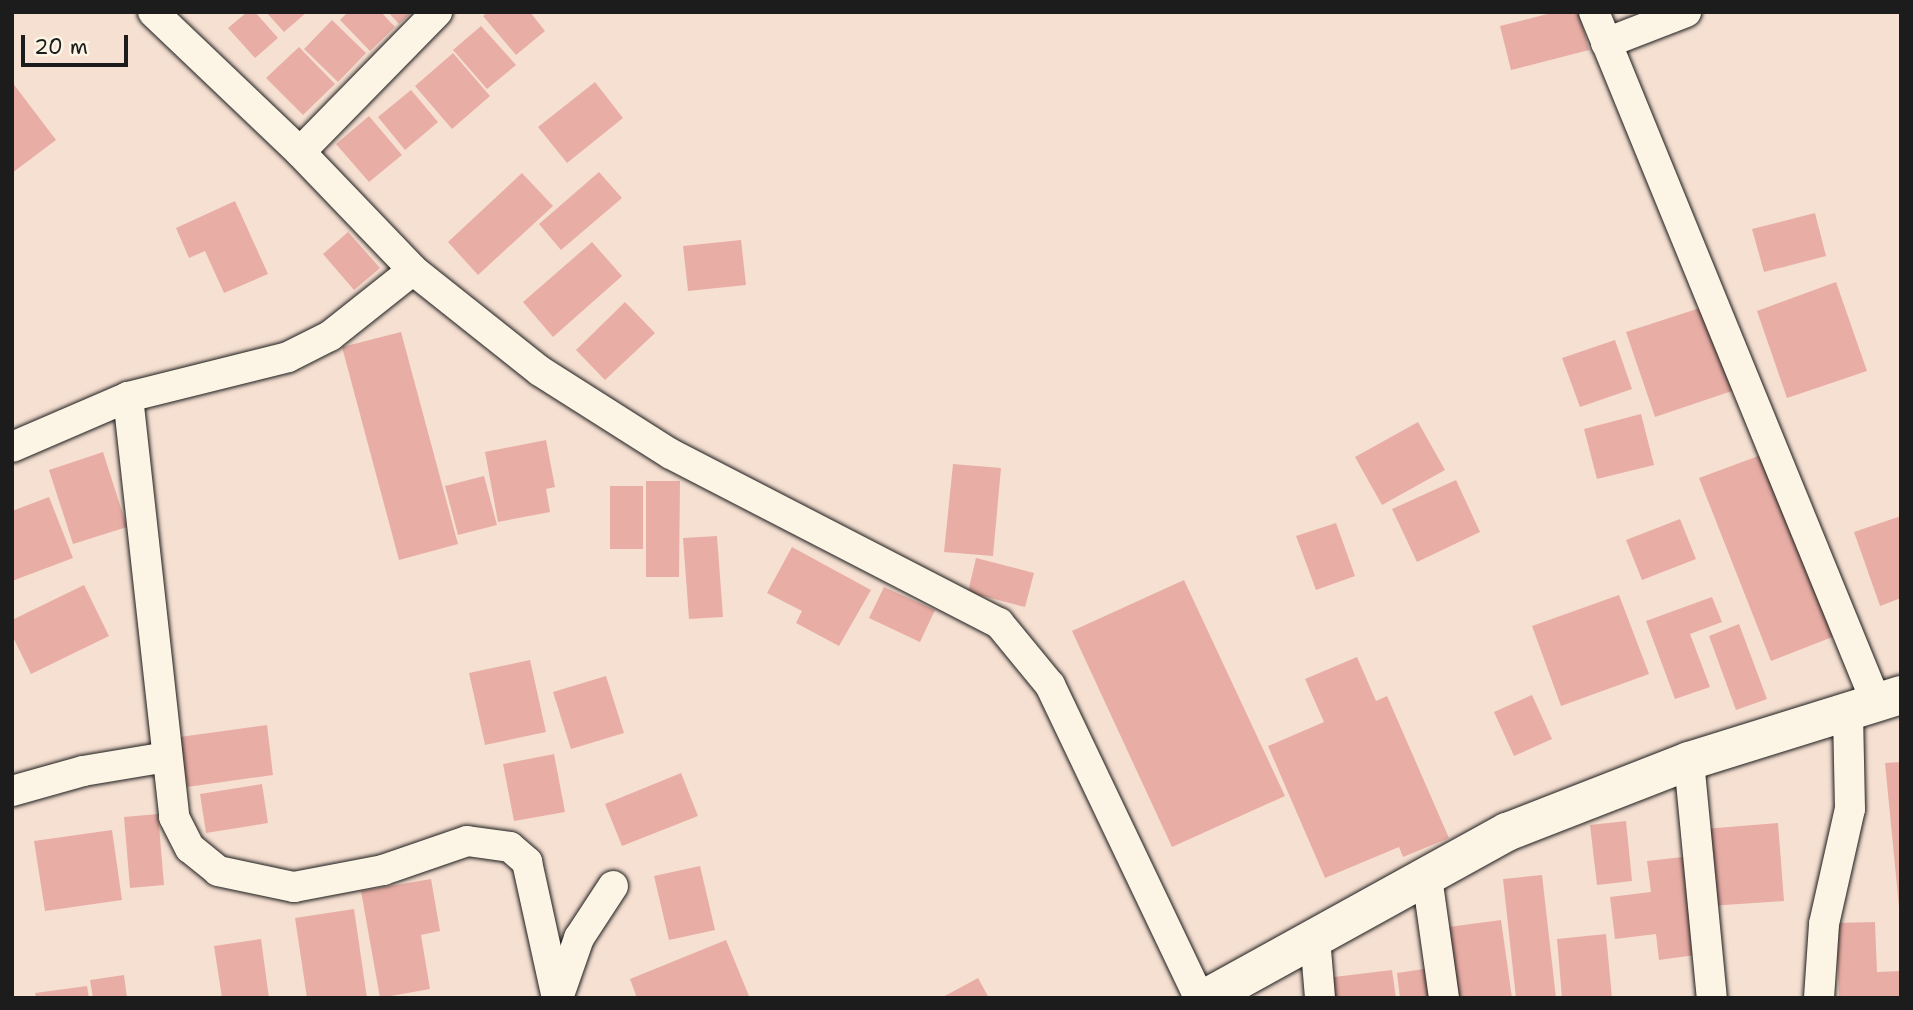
<!DOCTYPE html>
<style>
body{margin:0}
#map{position:relative;width:1913px;height:1010px;overflow:hidden;background:#f6e0d2;font-family:"Shantell Sans",sans-serif}
div>[style]{position:absolute}
.building>*{inset:0;background:#e8aea5}
.roads{filter:drop-shadow(0 0 2px #1c1c1c) drop-shadow(0 0 2px #1c1c1c)}
.street>*{height:30px;margin:-15px;padding:0 15px;transform-origin:15px;border-radius:15px;background:#fcf5e5}
.secondary>*{height:38px;margin:-19px;padding:0 19px;transform-origin:19px;border-radius:19px;background:#fcf5e5}
span{translate:-50% -50%;white-space:nowrap;text-align:center;line-height:1.15;-webkit-text-stroke:6px #fcf5e5;paint-order:stroke}
.frame{position:absolute;inset:0;border:14px solid #1c1c1c;pointer-events:none}
.scale{position:absolute;left:21px;top:35px;width:107px;height:32px;box-sizing:border-box;border:4px solid #1c1c1c;border-top:0;padding-left:9px;font-size:21px;line-height:24px;white-space:nowrap;color:#1c1c1c;-webkit-text-stroke:5px #fcf5e5;paint-order:stroke}
</style>
<div id="map">
<div class="building">
<div style="clip-path:polygon(247px 12px,255px 12px,278px 38px,255px 58px,228px 28px)"></div>
<div style="clip-path:polygon(266px 12px,307px 12px,284px 32px)"></div>
<div style="clip-path:polygon(348px 12px,381px 12px,395px 27px,370px 51px,340px 20px)"></div>
<div style="clip-path:polygon(388px 12px,412px 12px,399px 24px)"></div>
<div style="clip-path:polygon(488px 12px,530px 12px,545px 31px,516px 55px,483px 16px)"></div>
<div style="clip-path:polygon(1555px 12px,1579px 12px,1589px 50px,1511px 70px,1500px 26px)"></div>
<div style="clip-path:polygon(332px 20px,366px 53px,338px 82px,304px 49px)"></div>
<div style="clip-path:polygon(481px 26px,516px 65px,487px 89px,453px 50px)"></div>
<div style="clip-path:polygon(299px 47px,335px 84px,303px 115px,266px 78px)"></div>
<div style="clip-path:polygon(453px 53px,490px 96px,452px 129px,415px 86px)"></div>
<div style="clip-path:polygon(12px 82px,56px 140px,12px 173px)"></div>
<div style="clip-path:polygon(595px 82px,623px 118px,567px 163px,538px 127px)"></div>
<div style="clip-path:polygon(411px 90px,438px 122px,405px 150px,378px 117px)"></div>
<div style="clip-path:polygon(369px 116px,402px 155px,369px 182px,336px 144px)"></div>
<div style="clip-path:polygon(599px 172px,622px 198px,561px 250px,539px 224px)"></div>
<div style="clip-path:polygon(522px 173px,553px 206px,478px 275px,448px 242px)"></div>
<div style="clip-path:polygon(235px 201px,268px 274px,224px 293px,205px 251px,189px 258px,176px 228px)"></div>
<div style="clip-path:polygon(1815px 213px,1826px 256px,1764px 272px,1752px 229px)"></div>
<div style="clip-path:polygon(348px 232px,380px 268px,354px 290px,323px 254px)"></div>
<div style="clip-path:polygon(741px 240px,746px 285px,688px 291px,683px 246px)"></div>
<div style="clip-path:polygon(592px 242px,622px 276px,553px 337px,523px 302px)"></div>
<div style="clip-path:polygon(1836px 282px,1867px 371px,1787px 398px,1757px 311px)"></div>
<div style="clip-path:polygon(625px 302px,655px 333px,605px 380px,576px 350px)"></div>
<div style="clip-path:polygon(1706px 306px,1735px 390px,1655px 417px,1626px 332px)"></div>
<div style="clip-path:polygon(401px 332px,458px 544px,399px 560px,342px 347px)"></div>
<div style="clip-path:polygon(1615px 340px,1632px 389px,1580px 407px,1562px 358px)"></div>
<div style="clip-path:polygon(1641px 414px,1654px 465px,1597px 479px,1584px 429px)"></div>
<div style="clip-path:polygon(1418px 422px,1445px 470px,1382px 505px,1355px 457px)"></div>
<div style="clip-path:polygon(546px 440px,555px 487px,546px 489px,550px 512px,498px 522px,485px 452px)"></div>
<div style="clip-path:polygon(103px 452px,127px 527px,73px 544px,49px 470px)"></div>
<div style="clip-path:polygon(1769px 452px,1840px 634px,1771px 661px,1699px 478px)"></div>
<div style="clip-path:polygon(953px 464px,1001px 468px,993px 556px,944px 552px)"></div>
<div style="clip-path:polygon(484px 476px,497px 525px,458px 535px,445px 486px)"></div>
<div style="clip-path:polygon(1456px 480px,1480px 532px,1417px 562px,1392px 509px)"></div>
<div style="clip-path:polygon(646px 481px,680px 481px,679px 577px,646px 577px)"></div>
<div style="clip-path:polygon(610px 486px,643px 486px,643px 549px,610px 549px)"></div>
<div style="clip-path:polygon(49px 497px,73px 558px,12px 581px,12px 511px)"></div>
<div style="clip-path:polygon(1901px 516px,1901px 598px,1880px 606px,1854px 532px)"></div>
<div style="clip-path:polygon(1680px 519px,1696px 559px,1642px 580px,1626px 540px)"></div>
<div style="clip-path:polygon(1336px 523px,1355px 576px,1316px 590px,1296px 536px)"></div>
<div style="clip-path:polygon(717px 536px,723px 617px,689px 619px,683px 538px)"></div>
<div style="clip-path:polygon(792px 547px,871px 590px,839px 646px,796px 623px,802px 611px,767px 593px)"></div>
<div style="clip-path:polygon(976px 558px,1034px 573px,1025px 607px,968px 592px)"></div>
<div style="clip-path:polygon(1184px 580px,1285px 796px,1172px 847px,1072px 631px)"></div>
<div style="clip-path:polygon(84px 585px,109px 636px,31px 674px,12px 635px,12px 620px)"></div>
<div style="clip-path:polygon(884px 587px,935px 610px,920px 642px,869px 618px)"></div>
<div style="clip-path:polygon(1619px 595px,1649px 674px,1561px 706px,1532px 626px)"></div>
<div style="clip-path:polygon(1712px 597px,1722px 622px,1690px 634px,1710px 687px,1675px 699px,1646px 621px)"></div>
<div style="clip-path:polygon(1739px 624px,1767px 699px,1736px 710px,1709px 636px)"></div>
<div style="clip-path:polygon(1357px 657px,1376px 701px,1387px 696px,1449px 838px,1403px 857px,1399px 847px,1325px 878px,1268px 746px,1324px 722px,1305px 679px)"></div>
<div style="clip-path:polygon(530px 660px,546px 732px,485px 745px,469px 673px)"></div>
<div style="clip-path:polygon(606px 676px,624px 733px,571px 749px,553px 692px)"></div>
<div style="clip-path:polygon(1532px 695px,1552px 739px,1514px 756px,1494px 712px)"></div>
<div style="clip-path:polygon(267px 725px,273px 775px,187px 787px,180px 737px)"></div>
<div style="clip-path:polygon(554px 754px,565px 812px,514px 821px,503px 764px)"></div>
<div style="clip-path:polygon(1901px 762px,1901px 907px,1899px 907px,1885px 763px)"></div>
<div style="clip-path:polygon(681px 773px,698px 816px,622px 846px,605px 804px)"></div>
<div style="clip-path:polygon(262px 784px,268px 823px,206px 833px,200px 794px)"></div>
<div style="clip-path:polygon(158px 814px,164px 885px,130px 888px,124px 817px)"></div>
<div style="clip-path:polygon(1626px 821px,1632px 881px,1597px 885px,1590px 825px)"></div>
<div style="clip-path:polygon(1778px 823px,1784px 901px,1710px 906px,1704px 829px)"></div>
<div style="clip-path:polygon(112px 830px,122px 900px,45px 911px,34px 841px)"></div>
<div style="clip-path:polygon(1683px 857px,1695px 955px,1659px 960px,1656px 934px,1615px 939px,1610px 897px,1651px 892px,1647px 861px)"></div>
<div style="clip-path:polygon(700px 866px,715px 930px,669px 940px,654px 876px)"></div>
<div style="clip-path:polygon(1542px 875px,1556px 998px,1516px 998px,1503px 879px)"></div>
<div style="clip-path:polygon(431px 879px,440px 931px,421px 935px,430px 989px,380px 998px,361px 891px)"></div>
<div style="clip-path:polygon(354px 909px,367px 998px,307px 998px,295px 918px)"></div>
<div style="clip-path:polygon(1501px 920px,1512px 998px,1450px 998px,1441px 928px)"></div>
<div style="clip-path:polygon(1875px 922px,1877px 972px,1901px 971px,1901px 998px,1839px 998px,1836px 923px)"></div>
<div style="clip-path:polygon(1606px 934px,1612px 998px,1562px 998px,1557px 939px)"></div>
<div style="clip-path:polygon(261px 939px,269px 998px,222px 998px,214px 946px)"></div>
<div style="clip-path:polygon(726px 940px,749px 996px,637px 998px,630px 979px)"></div>
<div style="clip-path:polygon(1437px 967px,1441px 998px,1400px 998px,1397px 973px)"></div>
<div style="clip-path:polygon(1392px 970px,1396px 998px,1329px 998px,1326px 978px)"></div>
<div style="clip-path:polygon(124px 975px,127px 998px,93px 998px,90px 980px)"></div>
<div style="clip-path:polygon(978px 978px,989px 998px,941px 998px)"></div>
<div style="clip-path:polygon(87px 986px,89px 998px,36px 998px,35px 993px)"></div>
</div>
<div class="roads">
<div class="street">
<div style="left:153px;top:12px;width:203px;rotate:43.6deg"></div>
<div style="left:300px;top:152px;width:163px;rotate:46.2deg"></div>
<div style="left:413px;top:270px;width:162px;rotate:38.5deg"></div>
<div style="left:540px;top:371px;width:155px;rotate:32.4deg"></div>
<div style="left:671px;top:454px;width:369px;rotate:27.3deg"></div>
<div style="left:999px;top:623px;width:80px;rotate:50.6deg"></div>
<div style="left:1050px;top:685px;width:347px;rotate:64.5deg"></div>
<div style="left:1594px;top:12px;width:745px;rotate:67.77deg"></div>
<div style="left:1606px;top:43px;width:86px;rotate:-21.2deg"></div>
<div style="left:300px;top:152px;width:196px;rotate:-45.6deg"></div>
<div style="left:128px;top:397px;width:423px;rotate:83.7deg"></div>
<div style="left:174px;top:817px;width:35px;rotate:63deg"></div>
<div style="left:190px;top:848px;width:36px;rotate:39deg"></div>
<div style="left:218px;top:871px;width:78px;rotate:11.9deg"></div>
<div style="left:294px;top:887px;width:91px;rotate:-10.8deg"></div>
<div style="left:383px;top:870px;width:89px;rotate:-19deg"></div>
<div style="left:467px;top:841px;width:43px;rotate:7.9deg"></div>
<div style="left:510px;top:847px;width:23px;rotate:41deg"></div>
<div style="left:527px;top:862px;width:139px;rotate:77.6deg"></div>
<div style="left:12px;top:447px;width:126px;rotate:-23.3deg"></div>
<div style="left:128px;top:397px;width:165px;rotate:-14deg"></div>
<div style="left:288px;top:357px;width:47px;rotate:-26.6deg"></div>
<div style="left:330px;top:336px;width:106px;rotate:-38.5deg"></div>
<div style="left:1689px;top:761px;width:238px;rotate:84.5deg"></div>
<div style="left:12px;top:791px;width:74px;rotate:-15.7deg"></div>
<div style="left:83px;top:771px;width:85px;rotate:-9.5deg"></div>
<div style="left:1427px;top:877px;width:122px;rotate:82deg"></div>
<div style="left:1315px;top:938px;width:60px;rotate:85.2deg"></div>
<div style="left:558px;top:998px;width:64px;rotate:-70.7deg"></div>
<div style="left:579px;top:938px;width:62px;rotate:-56.8deg"></div>
<div style="left:1819px;top:998px;width:74px;rotate:-86.1deg"></div>
<div style="left:1824px;top:924px;width:118px;rotate:-77.3deg"></div>
<div style="left:1850px;top:809px;width:98px;rotate:-91.2deg"></div>
</div>
<div class="secondary">
<div style="left:1206px;top:998px;width:344px;rotate:-28.9deg"></div>
<div style="left:1507px;top:832px;width:195px;rotate:-21.3deg"></div>
<div style="left:1689px;top:761px;width:222px;rotate:-17.3deg"></div>
</div>
</div>
<div class="frame"></div>
<div class="scale">20 m</div>
</div>
